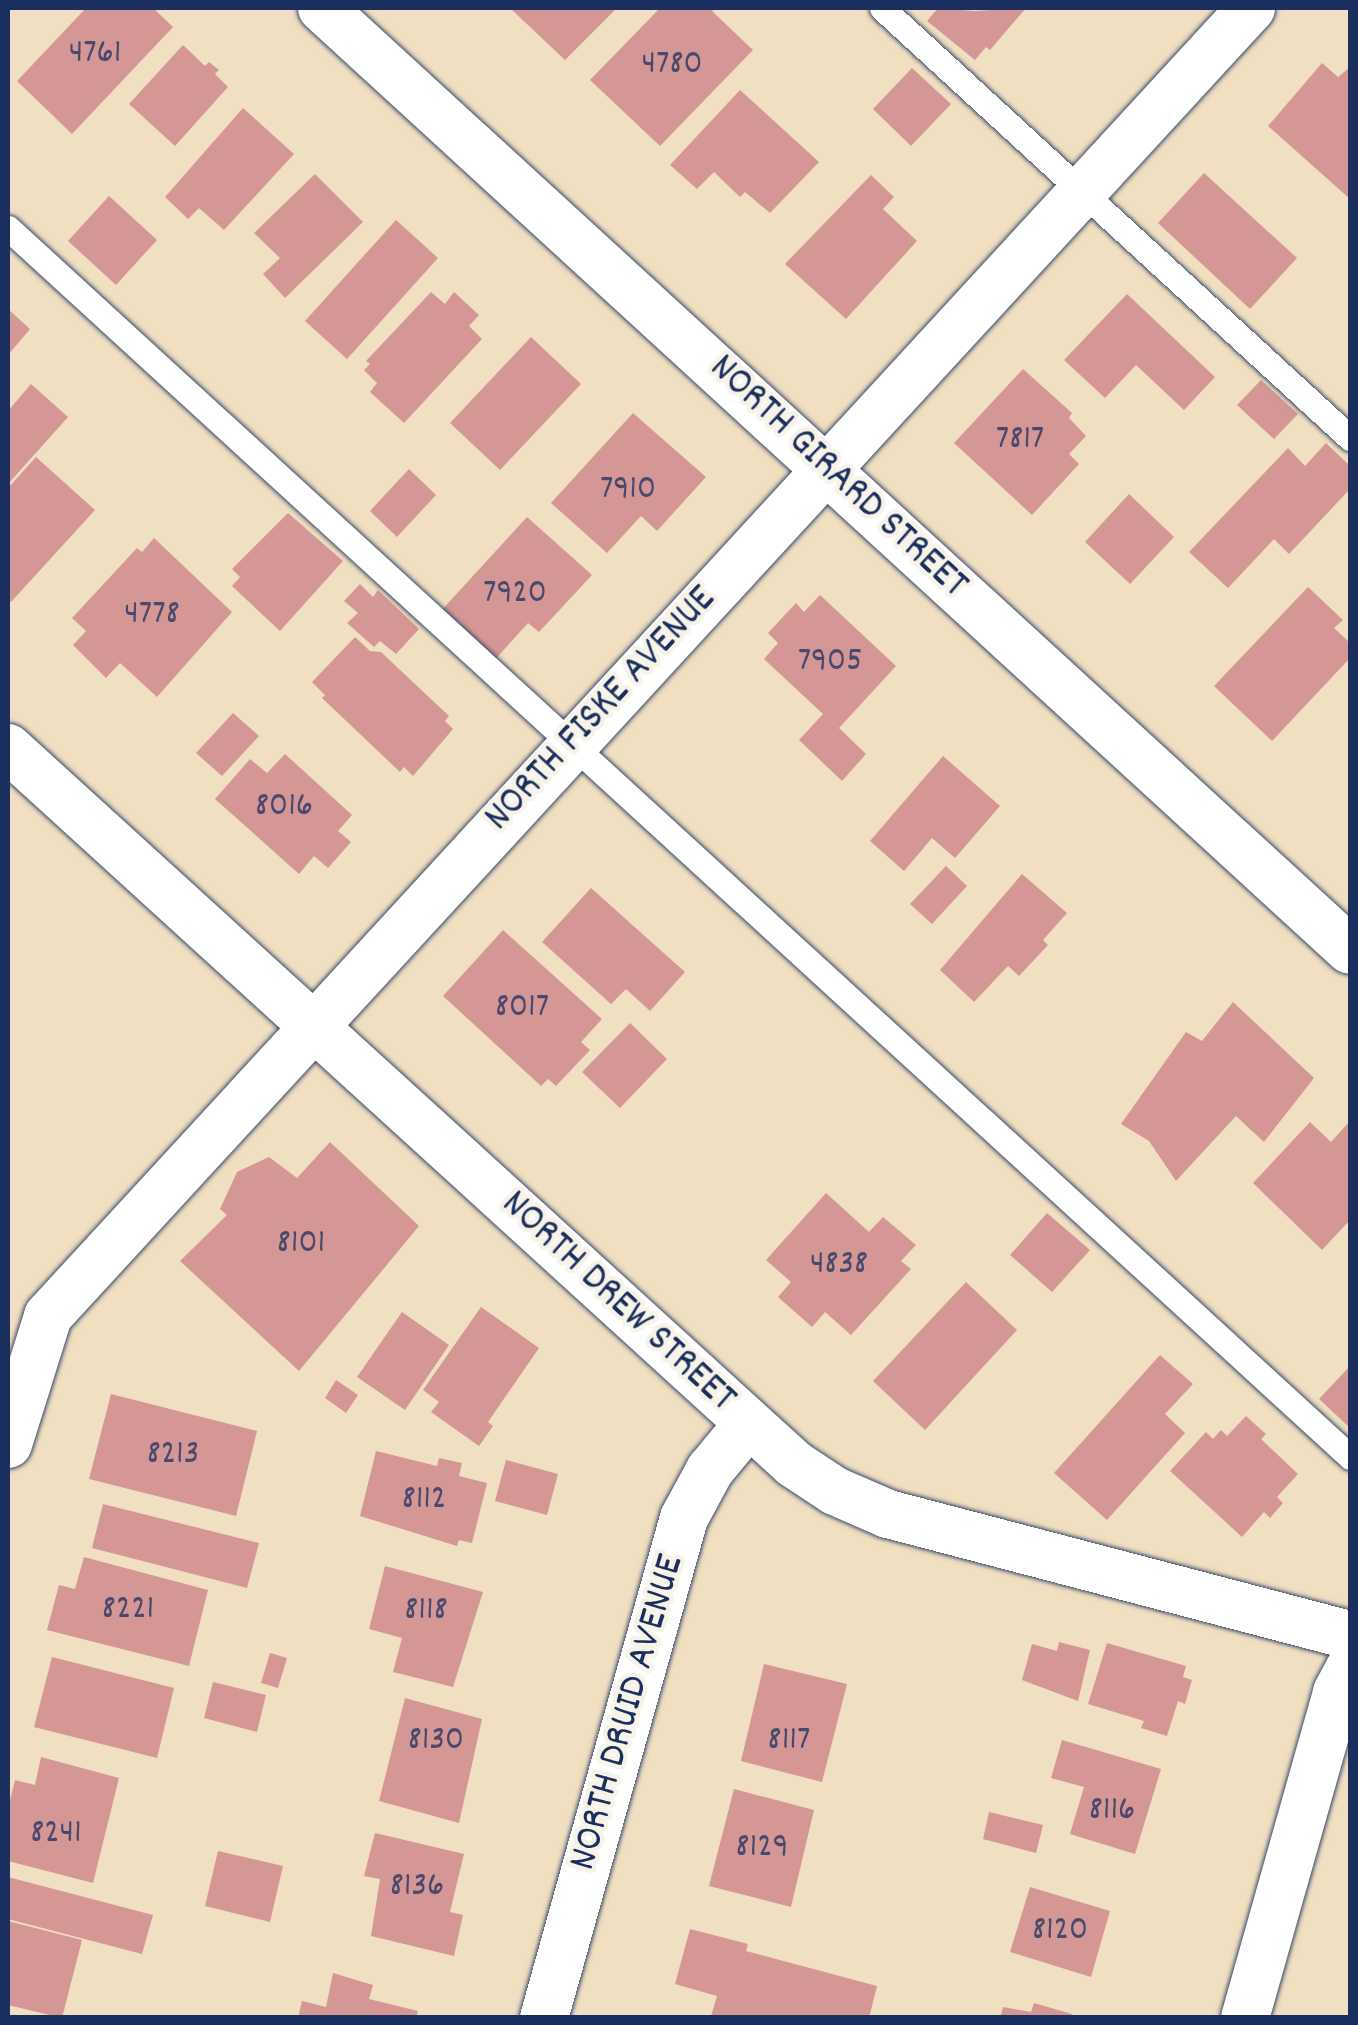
<!DOCTYPE html>
<style>
body{margin:0}
#map{position:relative;width:1358px;height:2025px;overflow:hidden;background:#f0dfc0;font-family:Dekko,sans-serif}
div>[style]{position:absolute}
.building>*{inset:0;background:#d59795}
.roads{filter:drop-shadow(0 0 2px #3b496d) drop-shadow(0 0 2px #3b496d)}
.lane>*{height:25px;margin:-12.5px;padding:0 12.5px;transform-origin:12.5px;border-radius:12.5px;background:#fff}
.street>*{height:48px;margin:-24px;padding:0 24px;transform-origin:24px;border-radius:24px;background:#fff}
span{translate:-50% -50%;white-space:nowrap;text-align:center;line-height:1.15;-webkit-text-stroke:9px #f7f3e8;paint-order:stroke}
.number-label{font-size:35px;color:#4a496c}
.number-label span{-webkit-text-stroke-width:0}
.street-label{font-size:40px;color:#1b2f5e}
.frame{position:absolute;inset:0;border:10px solid #1b2f5e;pointer-events:none}
</style>
<div id="map">
<div class="building">
<div style="clip-path:polygon(86px 8px,153px 8px,173px 27px,72px 134px,17px 81px)"></div>
<div style="clip-path:polygon(510px 8px,617px 8px,565px 60px)"></div>
<div style="clip-path:polygon(660px 8px,716px 8px,712px 11px,753px 50px,660px 146px,590px 80px)"></div>
<div style="clip-path:polygon(938px 8px,974px 11px,1026px 8px,990px 50px,986px 47px,975px 60px,927px 21px)"></div>
<div style="clip-path:polygon(183px 45px,205px 66px,209px 62px,219px 70px,215px 74px,228px 87px,175px 146px,129px 104px)"></div>
<div style="clip-path:polygon(1322px 63px,1338px 77px,1350px 67px,1350px 199px,1268px 126px)"></div>
<div style="clip-path:polygon(912px 68px,951px 104px,911px 146px,873px 109px)"></div>
<div style="clip-path:polygon(740px 90px,819px 162px,770px 213px,745px 192px,740px 197px,714px 172px,697px 189px,670px 165px)"></div>
<div style="clip-path:polygon(243px 108px,294px 154px,224px 230px,199px 208px,188px 219px,165px 197px)"></div>
<div style="clip-path:polygon(1204px 173px,1297px 258px,1250px 309px,1158px 223px)"></div>
<div style="clip-path:polygon(315px 174px,363px 222px,285px 298px,263px 274px,280px 258px,254px 233px)"></div>
<div style="clip-path:polygon(871px 175px,894px 197px,883px 209px,917px 241px,846px 319px,785px 264px)"></div>
<div style="clip-path:polygon(109px 196px,157px 240px,116px 285px,68px 241px)"></div>
<div style="clip-path:polygon(396px 220px,438px 258px,347px 359px,305px 321px)"></div>
<div style="clip-path:polygon(431px 292px,445px 304px,454px 292px,479px 315px,469px 326px,482px 339px,404px 423px,370px 392px,377px 383px,364px 370px,370px 364px,366px 361px)"></div>
<div style="clip-path:polygon(1127px 294px,1215px 377px,1184px 410px,1136px 365px,1105px 398px,1064px 360px)"></div>
<div style="clip-path:polygon(8px 309px,30px 329px,8px 355px)"></div>
<div style="clip-path:polygon(531px 337px,581px 384px,500px 470px,450px 423px)"></div>
<div style="clip-path:polygon(1023px 369px,1072px 413px,1069px 418px,1086px 436px,1069px 454px,1079px 464px,1032px 515px,954px 443px)"></div>
<div style="clip-path:polygon(1261px 380px,1298px 414px,1274px 439px,1237px 405px)"></div>
<div style="clip-path:polygon(31px 384px,68px 417px,8px 484px,8px 411px)"></div>
<div style="clip-path:polygon(633px 413px,706px 477px,657px 531px,641px 516px,607px 553px,551px 503px)"></div>
<div style="clip-path:polygon(1326px 443px,1350px 466px,1350px 489px,1289px 554px,1274px 539px,1228px 588px,1189px 552px,1288px 448px,1305px 466px)"></div>
<div style="clip-path:polygon(36px 457px,95px 510px,11px 602px,8px 599px,8px 488px)"></div>
<div style="clip-path:polygon(409px 469px,436px 495px,397px 537px,370px 511px)"></div>
<div style="clip-path:polygon(1129px 494px,1174px 537px,1130px 584px,1085px 542px)"></div>
<div style="clip-path:polygon(288px 513px,343px 561px,280px 631px,232px 586px,240px 577px,232px 569px)"></div>
<div style="clip-path:polygon(527px 517px,592px 575px,539px 632px,528px 623px,493px 662px,439px 613px)"></div>
<div style="clip-path:polygon(154px 538px,232px 612px,157px 697px,120px 663px,106px 678px,73px 645px,86px 631px,72px 618px,137px 548px,142px 552px)"></div>
<div style="clip-path:polygon(360px 584px,373px 597px,378px 590px,419px 629px,396px 654px,380px 641px,374px 647px,347px 623px,358px 613px,344px 601px)"></div>
<div style="clip-path:polygon(1308px 587px,1343px 620px,1334px 628px,1350px 643px,1350px 658px,1272px 741px,1214px 686px)"></div>
<div style="clip-path:polygon(820px 595px,896px 666px,839px 728px,866px 754px,842px 781px,799px 740px,823px 714px,764px 659px,778px 643px,768px 633px,796px 603px,804px 612px)"></div>
<div style="clip-path:polygon(355px 637px,370px 651px,381px 652px,449px 716px,445px 721px,453px 729px,413px 776px,404px 767px,400px 772px,322px 698px,325px 695px,312px 682px)"></div>
<div style="clip-path:polygon(233px 713px,259px 736px,222px 776px,196px 753px)"></div>
<div style="clip-path:polygon(285px 754px,352px 815px,338px 831px,351px 842px,328px 868px,314px 856px,299px 874px,215px 799px,250px 759px,267px 773px)"></div>
<div style="clip-path:polygon(943px 756px,1000px 806px,955px 858px,932px 838px,904px 871px,870px 841px)"></div>
<div style="clip-path:polygon(946px 866px,967px 886px,932px 924px,910px 904px)"></div>
<div style="clip-path:polygon(1022px 874px,1067px 913px,1043px 940px,1048px 945px,1019px 976px,1008px 966px,974px 1002px,940px 970px)"></div>
<div style="clip-path:polygon(591px 888px,685px 972px,650px 1011px,626px 989px,611px 1004px,542px 942px)"></div>
<div style="clip-path:polygon(503px 930px,602px 1019px,581px 1042px,590px 1050px,556px 1086px,548px 1079px,541px 1086px,443px 996px)"></div>
<div style="clip-path:polygon(1233px 1002px,1314px 1078px,1264px 1142px,1236px 1116px,1176px 1181px,1149px 1141px,1121px 1124px,1186px 1032px,1202px 1041px)"></div>
<div style="clip-path:polygon(630px 1023px,667px 1059px,620px 1108px,582px 1072px)"></div>
<div style="clip-path:polygon(1350px 1121px,1350px 1220px,1322px 1250px,1253px 1183px,1310px 1122px,1331px 1142px)"></div>
<div style="clip-path:polygon(330px 1142px,419px 1226px,299px 1371px,180px 1261px,227px 1215px,220px 1209px,237px 1172px,269px 1157px,297px 1178px)"></div>
<div style="clip-path:polygon(826px 1193px,869px 1232px,883px 1217px,916px 1245px,901px 1261px,911px 1269px,851px 1335px,825px 1312px,812px 1327px,778px 1297px,791px 1282px,766px 1260px)"></div>
<div style="clip-path:polygon(1047px 1213px,1090px 1250px,1052px 1292px,1010px 1255px)"></div>
<div style="clip-path:polygon(966px 1282px,1017px 1330px,925px 1430px,873px 1381px)"></div>
<div style="clip-path:polygon(481px 1307px,539px 1348px,488px 1422px,493px 1426px,479px 1446px,431px 1412px,439px 1402px,423px 1390px)"></div>
<div style="clip-path:polygon(402px 1312px,449px 1345px,405px 1410px,357px 1377px)"></div>
<div style="clip-path:polygon(1160px 1355px,1193px 1384px,1165px 1414px,1185px 1433px,1107px 1520px,1054px 1473px)"></div>
<div style="clip-path:polygon(1350px 1366px,1350px 1428px,1319px 1399px)"></div>
<div style="clip-path:polygon(336px 1380px,358px 1395px,346px 1413px,325px 1398px)"></div>
<div style="clip-path:polygon(111px 1394px,257px 1431px,236px 1516px,89px 1479px)"></div>
<div style="clip-path:polygon(1246px 1416px,1266px 1434px,1261px 1439px,1298px 1474px,1277px 1497px,1283px 1503px,1270px 1518px,1264px 1512px,1242px 1537px,1170px 1471px,1206px 1432px,1213px 1439px,1221px 1430px,1227px 1436px)"></div>
<div style="clip-path:polygon(376px 1451px,437px 1466px,439px 1458px,462px 1463px,459px 1476px,487px 1483px,472px 1543px,459px 1540px,457px 1546px,360px 1516px)"></div>
<div style="clip-path:polygon(506px 1460px,558px 1474px,547px 1515px,495px 1501px)"></div>
<div style="clip-path:polygon(103px 1504px,259px 1543px,247px 1588px,92px 1548px)"></div>
<div style="clip-path:polygon(84px 1557px,208px 1590px,189px 1666px,47px 1630px,59px 1585px,75px 1589px)"></div>
<div style="clip-path:polygon(385px 1566px,483px 1592px,453px 1687px,393px 1672px,402px 1638px,369px 1629px)"></div>
<div style="clip-path:polygon(1059px 1642px,1090px 1650px,1078px 1701px,1022px 1680px,1032px 1644px,1057px 1651px)"></div>
<div style="clip-path:polygon(1107px 1643px,1186px 1666px,1183px 1677px,1192px 1680px,1185px 1704px,1178px 1701px,1167px 1736px,1141px 1728px,1144px 1721px,1088px 1704px)"></div>
<div style="clip-path:polygon(270px 1653px,287px 1658px,278px 1688px,261px 1683px)"></div>
<div style="clip-path:polygon(52px 1657px,174px 1688px,157px 1758px,34px 1727px)"></div>
<div style="clip-path:polygon(764px 1664px,847px 1684px,822px 1782px,741px 1761px)"></div>
<div style="clip-path:polygon(213px 1682px,266px 1695px,257px 1732px,204px 1718px)"></div>
<div style="clip-path:polygon(405px 1698px,482px 1719px,459px 1823px,379px 1801px)"></div>
<div style="clip-path:polygon(1062px 1740px,1161px 1769px,1135px 1854px,1070px 1834px,1084px 1787px,1051px 1778px)"></div>
<div style="clip-path:polygon(41px 1757px,119px 1778px,93px 1883px,8px 1861px,8px 1808px,15px 1780px,35px 1785px)"></div>
<div style="clip-path:polygon(734px 1789px,814px 1810px,791px 1907px,709px 1886px)"></div>
<div style="clip-path:polygon(989px 1812px,1043px 1825px,1036px 1853px,983px 1839px)"></div>
<div style="clip-path:polygon(375px 1833px,464px 1854px,450px 1912px,463px 1915px,454px 1956px,371px 1936px,380px 1879px,364px 1876px)"></div>
<div style="clip-path:polygon(218px 1851px,283px 1866px,270px 1922px,205px 1906px)"></div>
<div style="clip-path:polygon(8px 1877px,153px 1915px,142px 1954px,8px 1919px)"></div>
<div style="clip-path:polygon(1030px 1887px,1110px 1911px,1091px 1977px,1010px 1952px)"></div>
<div style="clip-path:polygon(8px 1921px,82px 1940px,62px 2018px,8px 2005px)"></div>
<div style="clip-path:polygon(690px 1929px,748px 1944px,746px 1951px,877px 1986px,869px 2018px,711px 2016px,717px 1996px,675px 1984px)"></div>
<div style="clip-path:polygon(333px 1973px,373px 1985px,369px 1999px,418px 2011px,416px 2018px,298px 2018px,302px 2001px,326px 2007px)"></div>
<div style="clip-path:polygon(1034px 2003px,1072px 2014px,1071px 2018px,1000px 2018px,1003px 2007px,1031px 2012px)"></div>
</div>
<div class="roads">
<div class="lane">
<div style="left:882px;top:8px;width:636px;rotate:42.58deg"></div>
<div style="left:8px;top:228px;width:1820px;rotate:42.48deg"></div>
</div>
<div class="street">
<div style="left:322px;top:8px;width:1394px;rotate:42.5deg"></div>
<div style="left:8px;top:748px;width:1063px;rotate:42.33deg"></div>
<div style="left:794px;top:1464px;width:49px;rotate:33.4deg"></div>
<div style="left:835px;top:1491px;width:58px;rotate:23.5deg"></div>
<div style="left:888px;top:1514px;width:478px;rotate:14.7deg"></div>
<div style="left:8px;top:1444px;width:134px;rotate:-72.6deg"></div>
<div style="left:48px;top:1316px;width:1777px;rotate:-47.39deg"></div>
<div style="left:544px;top:2018px;width:519px;rotate:-74.36deg"></div>
<div style="left:684px;top:1518px;width:55px;rotate:-61.6deg"></div>
<div style="left:710px;top:1470px;width:60px;rotate:-50.4deg"></div>
<div style="left:1245px;top:2018px;width:339px;rotate:-74.2deg"></div>
<div style="left:1337px;top:1692px;width:27px;rotate:-62deg"></div>
</div>
</div>
<div class="number-label">
<span style="left:95px;top:54px">4761</span>
<span style="left:672px;top:65px">4780</span>
<span style="left:1020px;top:440px">7817</span>
<span style="left:628px;top:490px">7910</span>
<span style="left:515px;top:594px">7920</span>
<span style="left:152px;top:615px">4778</span>
<span style="left:830px;top:662px">7905</span>
<span style="left:284px;top:807px">8016</span>
<span style="left:522px;top:1008px">8017</span>
<span style="left:301px;top:1244px">8101</span>
<span style="left:839px;top:1265px">4838</span>
<span style="left:173px;top:1455px">8213</span>
<span style="left:424px;top:1500px">8112</span>
<span style="left:128px;top:1610px">8221</span>
<span style="left:426px;top:1611px">8118</span>
<span style="left:436px;top:1741px">8130</span>
<span style="left:789px;top:1741px">8117</span>
<span style="left:1112px;top:1811px">8116</span>
<span style="left:56px;top:1834px">8241</span>
<span style="left:762px;top:1848px">8129</span>
<span style="left:417px;top:1887px">8136</span>
<span style="left:1060px;top:1931px">8120</span>
</div>
<div class="street-label">
<span style="left:837px;top:478px;rotate:43deg">NORTH GIRARD STREET</span>
<span style="left:602px;top:710px;rotate:-47deg">NORTH FISKE AVENUE</span>
<span style="left:617px;top:1303px;rotate:43deg">NORTH DREW STREET</span>
<span style="left:629px;top:1713px;rotate:-74deg">NORTH DRUID AVENUE</span>
</div>
<div class="frame"></div>
</div>
